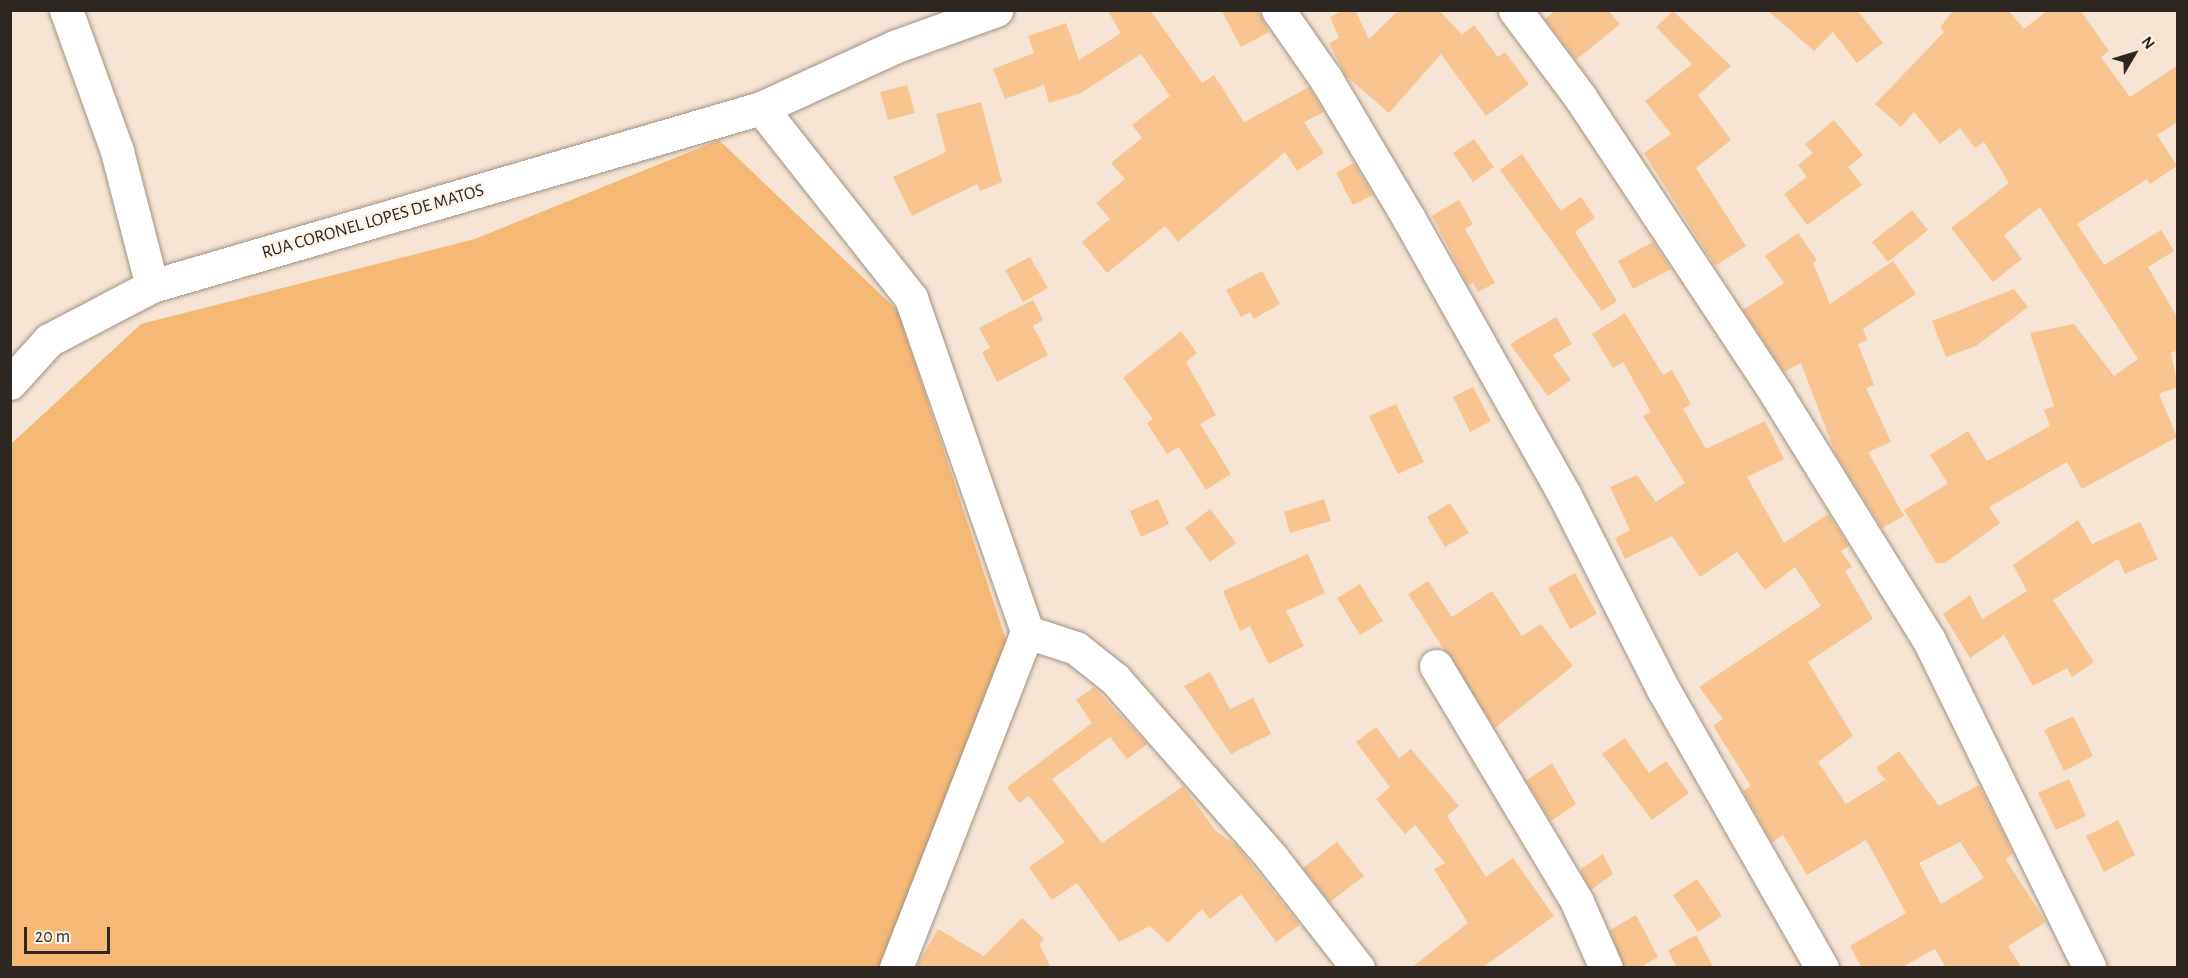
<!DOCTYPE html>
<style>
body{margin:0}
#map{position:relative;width:2188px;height:978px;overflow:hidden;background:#f5e4d3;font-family:"Alegreya Sans",sans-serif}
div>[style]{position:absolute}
.green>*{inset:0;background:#f6b875}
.building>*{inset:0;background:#f8c590}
.roads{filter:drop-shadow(0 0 2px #a19282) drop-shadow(0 0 2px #a19282)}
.minor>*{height:33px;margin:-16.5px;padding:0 16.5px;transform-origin:16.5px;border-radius:16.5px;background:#fff}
span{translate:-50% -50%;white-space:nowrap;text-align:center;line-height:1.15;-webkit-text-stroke:4.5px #fdf3e8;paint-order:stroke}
.street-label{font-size:18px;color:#2e2721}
.frame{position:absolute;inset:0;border:12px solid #2e2721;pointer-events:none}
.north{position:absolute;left:2104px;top:24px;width:60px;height:60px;-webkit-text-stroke:4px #fdf3e8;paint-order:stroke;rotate:52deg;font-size:16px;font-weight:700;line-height:24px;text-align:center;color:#2e2721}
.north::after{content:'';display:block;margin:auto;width:21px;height:27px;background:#2e2721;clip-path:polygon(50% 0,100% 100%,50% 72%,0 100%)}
.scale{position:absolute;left:24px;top:927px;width:86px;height:27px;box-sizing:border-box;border:3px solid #2e2721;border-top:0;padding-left:8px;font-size:18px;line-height:21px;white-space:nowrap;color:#2e2721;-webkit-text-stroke:4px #fdf3e8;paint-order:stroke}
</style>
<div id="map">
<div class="green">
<div style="clip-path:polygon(719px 140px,898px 311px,1006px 640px,988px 707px,883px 967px,11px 968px,11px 444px,141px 324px,475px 239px)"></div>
</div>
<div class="building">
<div style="clip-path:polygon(1107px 10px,1150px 10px,1202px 83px,1214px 75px,1244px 122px,1309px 87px,1324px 112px,1304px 122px,1324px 153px,1297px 171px,1285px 152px,1178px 242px,1165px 226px,1107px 273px,1082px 242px,1110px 219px,1096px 203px,1125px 179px,1111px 163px,1142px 138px,1132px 125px,1170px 96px,1141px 54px,1081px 93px,1049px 103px,1044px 85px,1005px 99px,993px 69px,1034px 53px,1028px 36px,1066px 23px,1079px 60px,1121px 33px)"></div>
<div style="clip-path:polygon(1221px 10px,1258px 10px,1269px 32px,1241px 47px)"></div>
<div style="clip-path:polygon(1343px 10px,1355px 10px,1369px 39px,1399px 10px,1439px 10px,1462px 35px,1474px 25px,1498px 57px,1505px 52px,1529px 84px,1486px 116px,1441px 54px,1389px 113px,1345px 75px,1329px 43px,1339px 38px,1330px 17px)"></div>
<div style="clip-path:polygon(1556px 10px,1608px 10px,1620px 24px,1576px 60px,1545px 19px)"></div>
<div style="clip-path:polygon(1767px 10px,1857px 10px,1883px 43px,1857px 63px,1833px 32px,1814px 51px)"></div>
<div style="clip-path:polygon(1954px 10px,2008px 10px,2024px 29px,2048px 10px,2080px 10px,2109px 51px,2101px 57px,2130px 97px,2178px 65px,2178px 122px,2157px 135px,2177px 166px,2150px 184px,2147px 179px,2077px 224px,2104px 265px,2161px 230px,2174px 251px,2148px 267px,2178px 319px,2178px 350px,2171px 353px,2178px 387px,2159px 394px,2177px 437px,2082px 489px,2067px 462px,1989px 507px,2000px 523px,1945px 563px,1936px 563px,1904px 510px,1948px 484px,1930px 455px,1968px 431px,1987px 461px,2050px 426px,2044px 410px,2054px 406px,2030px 333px,2074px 324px,2114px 376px,2138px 359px,2040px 207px,2004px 235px,2022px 259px,1993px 282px,1951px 228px,2009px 183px,1984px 142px,1975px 148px,1960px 128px,1940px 144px,1914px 112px,1901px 127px,1875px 104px,1944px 32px,1940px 27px)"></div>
<div style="clip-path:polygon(1673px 11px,1731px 66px,1698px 95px,1731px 140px,1696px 168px,1746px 246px,1715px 266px,1644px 153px,1671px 134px,1645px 101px,1692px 64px,1656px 27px)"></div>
<div style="clip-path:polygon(907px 85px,915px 113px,888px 120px,880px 92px)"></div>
<div style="clip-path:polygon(981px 102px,1002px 182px,980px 191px,977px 184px,912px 216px,893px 177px,946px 152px,936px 114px)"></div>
<div style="clip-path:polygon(1834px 120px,1863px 155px,1848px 167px,1862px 185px,1807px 225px,1784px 194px,1807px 177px,1798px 165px,1813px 153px,1805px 144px)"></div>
<div style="clip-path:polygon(1474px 139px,1494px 167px,1473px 182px,1453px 153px)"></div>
<div style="clip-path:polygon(1522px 154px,1561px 211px,1581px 197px,1595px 218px,1575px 232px,1617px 301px,1602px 311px,1500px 170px)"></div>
<div style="clip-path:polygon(1354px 163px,1373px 195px,1353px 205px,1336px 173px)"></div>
<div style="clip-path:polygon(1459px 200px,1473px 224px,1465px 229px,1495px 283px,1478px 292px,1473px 283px,1468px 285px,1432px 216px)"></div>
<div style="clip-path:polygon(1912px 210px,1928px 230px,1888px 262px,1872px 242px)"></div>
<div style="clip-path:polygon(1798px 233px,1817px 260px,1813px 263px,1830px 304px,1893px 261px,1916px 294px,1863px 329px,1867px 340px,1858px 344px,1874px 385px,1866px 388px,1891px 442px,1868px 452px,1904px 516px,1882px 528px,1835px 453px,1801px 363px,1784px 372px,1743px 310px,1784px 283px,1765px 256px)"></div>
<div style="clip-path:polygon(1653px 242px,1671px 269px,1633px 289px,1618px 261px)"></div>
<div style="clip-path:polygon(1030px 257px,1048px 288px,1023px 302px,1005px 270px)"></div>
<div style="clip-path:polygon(1262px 271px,1280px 304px,1254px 319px,1250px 312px,1241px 317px,1226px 290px)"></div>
<div style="clip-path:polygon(2014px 289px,2028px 307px,1976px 346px,1946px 357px,1932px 321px)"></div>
<div style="clip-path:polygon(1033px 300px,1043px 320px,1033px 326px,1048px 355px,997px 382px,982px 352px,990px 348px,979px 328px)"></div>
<div style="clip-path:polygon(evenodd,1625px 313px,1663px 375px,1672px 370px,1691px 404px,1683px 409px,1706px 449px,1765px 421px,1784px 459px,1747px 477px,1784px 543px,1828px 514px,1849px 546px,1841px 551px,1852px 567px,1845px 571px,1873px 619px,1808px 662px,1853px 736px,1818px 762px,1846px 804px,1885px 780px,1876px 768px,1899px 751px,1939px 806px,1979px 785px,2013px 853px,2006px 860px,2046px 922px,2008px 946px,2022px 968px,1946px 968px,1935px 949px,1900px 968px,1862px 968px,1850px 946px,1906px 913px,1866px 840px,1807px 875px,1783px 835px,1772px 842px,1743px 791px,1751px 786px,1713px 726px,1723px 719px,1699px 687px,1821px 606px,1795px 567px,1765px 590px,1737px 552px,1700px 577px,1672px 536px,1625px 559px,1615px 538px,1630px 530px,1610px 487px,1637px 475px,1656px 502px,1685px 483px,1643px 416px,1651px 412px,1623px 362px,1613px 368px,1592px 334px,1625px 313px,1960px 842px,1984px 878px,1941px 904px,1919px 863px,1960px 842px)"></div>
<div style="clip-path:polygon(1556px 317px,1572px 344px,1553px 355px,1571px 380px,1548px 396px,1510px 344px)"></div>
<div style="clip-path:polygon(1181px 331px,1197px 353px,1186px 362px,1216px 415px,1200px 424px,1231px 474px,1206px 490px,1179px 447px,1167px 454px,1147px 423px,1153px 419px,1123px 378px)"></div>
<div style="clip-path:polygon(1473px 387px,1491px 421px,1470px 432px,1453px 397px)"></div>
<div style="clip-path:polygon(1396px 404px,1424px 462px,1398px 474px,1369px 416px)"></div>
<div style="clip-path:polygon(1158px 499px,1169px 524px,1141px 537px,1130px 511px)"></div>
<div style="clip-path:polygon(1324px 499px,1331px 521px,1290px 533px,1284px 512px)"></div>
<div style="clip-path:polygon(1450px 503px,1469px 533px,1445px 547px,1427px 517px)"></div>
<div style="clip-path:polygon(1210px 509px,1236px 543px,1210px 562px,1185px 528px)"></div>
<div style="clip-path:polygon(2078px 520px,2092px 544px,2140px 522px,2158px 559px,2125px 574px,2118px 559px,2053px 600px,2094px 662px,2072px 677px,2067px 668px,2033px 686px,2004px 635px,1970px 658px,1943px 614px,1970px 595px,1982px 619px,2027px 591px,2013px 565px)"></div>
<div style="clip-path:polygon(1308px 554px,1325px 593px,1286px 611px,1304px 646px,1269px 664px,1250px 626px,1240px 631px,1223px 591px)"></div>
<div style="clip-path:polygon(1575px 573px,1597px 614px,1570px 629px,1548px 588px)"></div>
<div style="clip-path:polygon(1428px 581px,1452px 617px,1492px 591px,1522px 636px,1541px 624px,1573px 666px,1495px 728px,1408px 594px)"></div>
<div style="clip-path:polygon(1360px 584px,1383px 621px,1360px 635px,1337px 598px)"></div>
<div style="clip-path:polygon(1210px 672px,1230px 709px,1253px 698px,1271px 734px,1231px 754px,1184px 686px)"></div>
<div style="clip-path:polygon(1094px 687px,1147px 744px,1127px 759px,1110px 737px,1052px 779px,1102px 843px,1183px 786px,1216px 831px,1237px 846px,1300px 925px,1276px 942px,1241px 894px,1210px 919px,1202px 909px,1168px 943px,1150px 926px,1119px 942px,1077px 883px,1052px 900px,1029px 867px,1065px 842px,1029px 796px,1043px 786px,1019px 803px,1007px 787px,1092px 723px,1076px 700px)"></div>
<div style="clip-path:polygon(2073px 716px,2093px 756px,2064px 771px,2044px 730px)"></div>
<div style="clip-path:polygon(1376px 727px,1399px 758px,1411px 749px,1459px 806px,1447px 816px,1486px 877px,1513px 858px,1554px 916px,1482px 968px,1411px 968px,1468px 923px,1434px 869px,1445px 863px,1415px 825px,1405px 834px,1376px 799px,1390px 787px,1356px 742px)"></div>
<div style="clip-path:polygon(1625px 738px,1649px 773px,1666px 761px,1689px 793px,1652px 820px,1602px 754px)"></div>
<div style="clip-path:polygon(1552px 763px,1576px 804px,1551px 821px,1526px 781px)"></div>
<div style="clip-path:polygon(2069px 779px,2086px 816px,2056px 830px,2038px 793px)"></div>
<div style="clip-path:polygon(2118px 820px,2135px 855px,2104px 872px,2086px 836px)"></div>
<div style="clip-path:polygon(1337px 842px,1364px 876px,1330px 902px,1303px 868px)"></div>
<div style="clip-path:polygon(1603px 854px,1613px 874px,1591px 890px,1580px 870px)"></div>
<div style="clip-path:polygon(1697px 879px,1722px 916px,1698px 932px,1673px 895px)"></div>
<div style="clip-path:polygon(1636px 915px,1658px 957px,1639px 968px,1624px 968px,1610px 930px)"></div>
<div style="clip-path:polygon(1022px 918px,1044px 939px,1039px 944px,1051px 968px,916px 968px,938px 929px,984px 956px)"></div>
<div style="clip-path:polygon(1696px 935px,1714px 968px,1677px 968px,1668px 950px)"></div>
</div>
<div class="roads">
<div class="minor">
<div style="left:66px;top:10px;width:150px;rotate:70.1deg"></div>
<div style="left:117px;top:151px;width:139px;rotate:75.5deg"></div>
<div style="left:1278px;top:10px;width:84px;rotate:55.2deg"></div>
<div style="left:1326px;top:79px;width:163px;rotate:59.3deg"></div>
<div style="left:1409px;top:219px;width:316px;rotate:60.6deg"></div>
<div style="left:1564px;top:494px;width:219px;rotate:63.1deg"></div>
<div style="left:1663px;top:689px;width:321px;rotate:60.3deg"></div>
<div style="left:1515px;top:10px;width:109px;rotate:53.2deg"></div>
<div style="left:1580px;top:97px;width:357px;rotate:56.5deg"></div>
<div style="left:1777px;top:395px;width:288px;rotate:58.2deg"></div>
<div style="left:1929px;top:640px;width:365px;rotate:63.9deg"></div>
<div style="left:761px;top:108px;width:242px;rotate:51.7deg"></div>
<div style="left:911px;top:298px;width:354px;rotate:70.8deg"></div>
<div style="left:1027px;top:632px;width:361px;rotate:111.3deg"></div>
<div style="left:10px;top:383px;width:58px;rotate:-47.8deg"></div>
<div style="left:49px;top:340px;width:116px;rotate:-27.7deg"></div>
<div style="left:152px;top:286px;width:634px;rotate:-16.29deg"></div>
<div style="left:761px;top:108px;width:146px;rotate:-24.6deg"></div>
<div style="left:894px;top:47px;width:109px;rotate:-19.9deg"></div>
<div style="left:1027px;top:632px;width:52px;rotate:18.1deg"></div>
<div style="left:1076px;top:648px;width:50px;rotate:38.5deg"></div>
<div style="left:1115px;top:679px;width:238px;rotate:48.7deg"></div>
<div style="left:1272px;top:858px;width:140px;rotate:52deg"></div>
<div style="left:1436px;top:666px;width:275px;rotate:59.1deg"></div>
<div style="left:1577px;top:902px;width:72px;rotate:66.3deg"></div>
</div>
</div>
<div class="street-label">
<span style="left:373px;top:222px;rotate:-16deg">RUA CORONEL LOPES DE MATOS</span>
</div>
<div class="frame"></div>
<div class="north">N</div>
<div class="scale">20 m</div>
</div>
